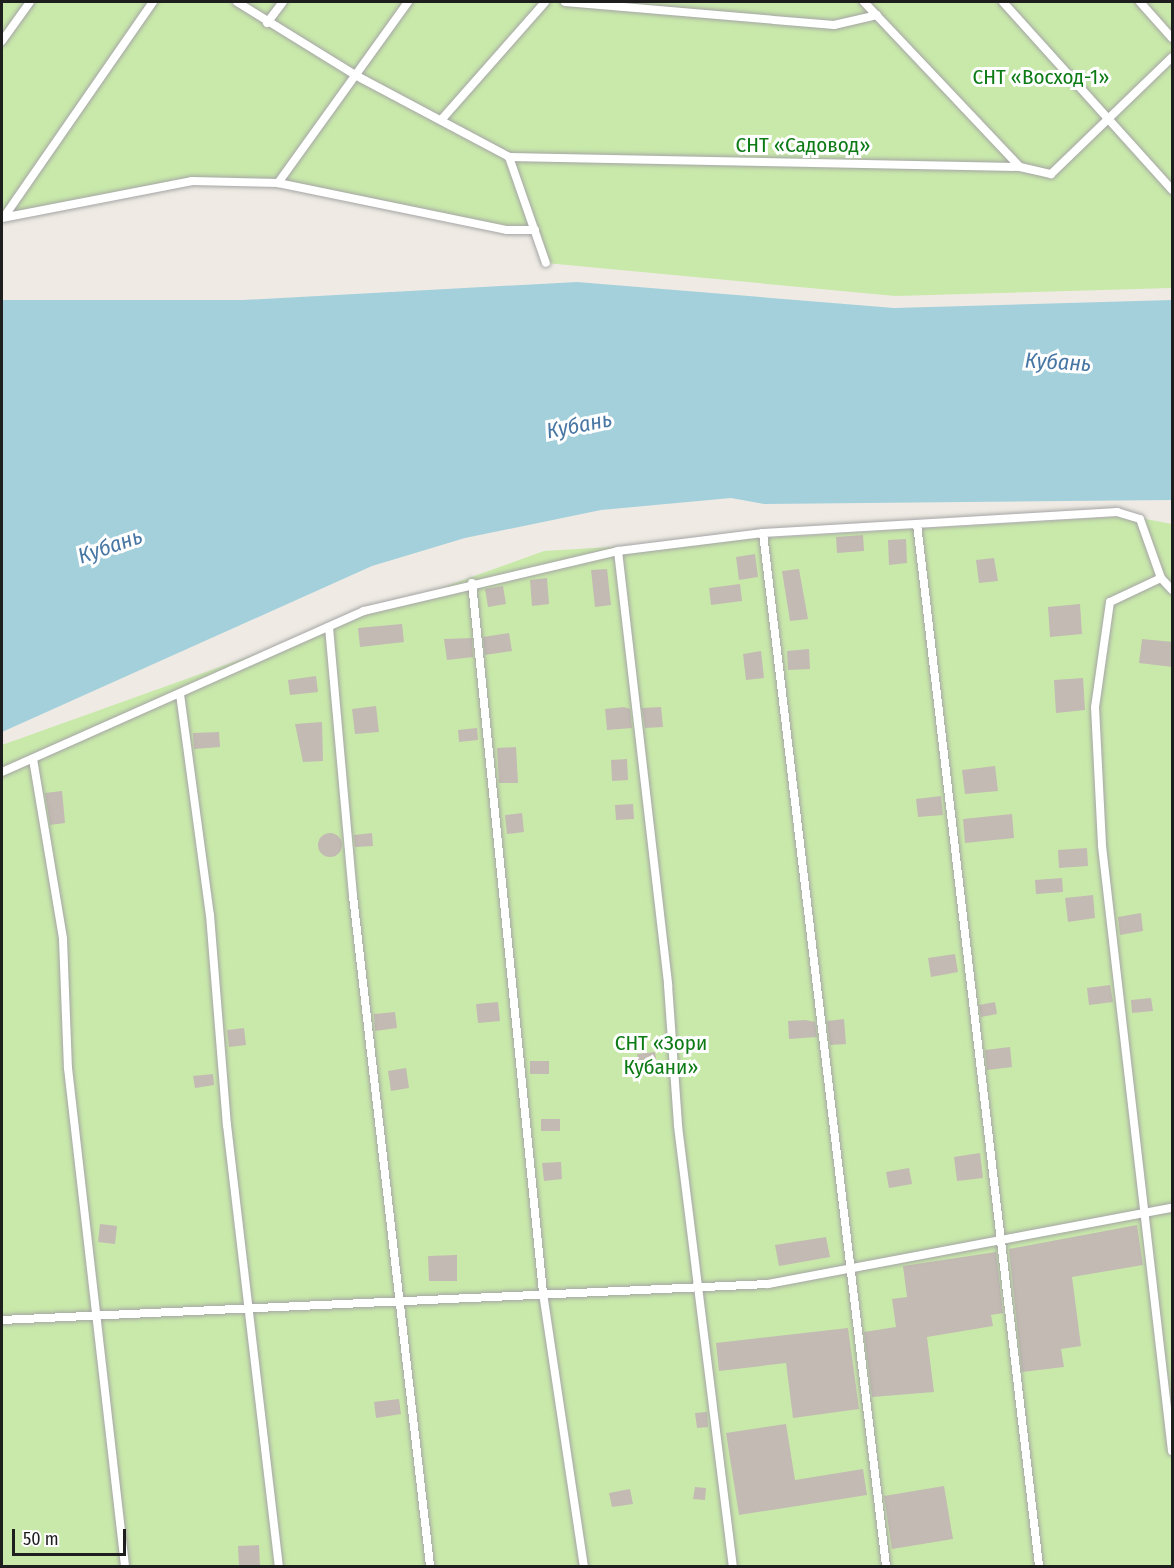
<!DOCTYPE html>
<meta charset="utf-8">
<style>
body{margin:0}
#map{position:relative;width:1174px;height:1568px;overflow:hidden;background:#efebe4;font-family:"Fira Sans Condensed",sans-serif}
div>[style]{position:absolute}
.grass>*{inset:0;background:#c9e9aa}
.water>*{inset:0;background:#a4d0dc}
.building>*{inset:0;background:#c3bab3}
.round{border-radius:50%}
.roads{filter:drop-shadow(0 0 2px #a5a5a5) drop-shadow(0 0 2px #a5a5a5)}
.service>*{height:8px;margin:-4px;padding:0 4px;transform-origin:4px;border-radius:4px;background:#fff}
span{translate:-50% -50%;white-space:nowrap;text-align:center;line-height:1.15;-webkit-text-stroke:6px #fff;paint-order:stroke}
.park-label{font-size:21px;color:#0c7b15}
.water-label{font-size:22px;color:#4877a4;font-style:italic}
.frame{position:absolute;inset:0;border:3px solid #1e1e1e;pointer-events:none}
.scale{position:absolute;left:12px;top:1529px;width:114px;height:27px;box-sizing:border-box;border:3px solid #1e1e1e;border-top:0;padding-left:8px;font-size:18px;line-height:21px;white-space:nowrap;color:#1e1e1e;-webkit-text-stroke:4px #fff;paint-order:stroke}
</style>
<div id="map">
<div class="grass">
<div style="clip-path:polygon(2px 2px,1172px 2px,1172px 288px,895px 296px,546px 263px,534px 230px,507px 230px,278px 183px,192px 181px,2px 218px)"></div>
<div style="clip-path:polygon(1130px 516px,1172px 524px,1172px 1566px,2px 1566px,2px 745px,544px 551px)"></div>
</div>
<div class="water">
<div style="clip-path:polygon(577px 282px,894px 308px,1172px 300px,1172px 500px,764px 504px,731px 498px,601px 510px,465px 538px,372px 566px,2px 732px,2px 300px,243px 300px)"></div>
</div>
<div class="building">
<div style="clip-path:polygon(863px 535px,864px 551px,837px 553px,836px 537px)"></div>
<div style="clip-path:polygon(906px 539px,907px 563px,889px 565px,888px 540px)"></div>
<div style="clip-path:polygon(755px 554px,758px 577px,739px 580px,736px 557px)"></div>
<div style="clip-path:polygon(994px 558px,998px 581px,979px 583px,976px 560px)"></div>
<div style="clip-path:polygon(607px 569px,611px 605px,595px 607px,591px 570px)"></div>
<div style="clip-path:polygon(799px 569px,808px 619px,790px 621px,782px 571px)"></div>
<div style="clip-path:polygon(547px 578px,549px 604px,532px 606px,530px 580px)"></div>
<div style="clip-path:polygon(740px 584px,742px 601px,711px 605px,709px 588px)"></div>
<div style="clip-path:polygon(503px 586px,506px 604px,488px 607px,485px 589px)"></div>
<div style="clip-path:polygon(1080px 604px,1082px 634px,1050px 637px,1048px 607px)"></div>
<div style="clip-path:polygon(402px 624px,404px 642px,360px 647px,358px 628px)"></div>
<div style="clip-path:polygon(509px 633px,512px 651px,485px 655px,483px 637px)"></div>
<div style="clip-path:polygon(472px 638px,473px 657px,447px 660px,444px 639px)"></div>
<div style="clip-path:polygon(1142px 639px,1173px 642px,1173px 667px,1139px 663px)"></div>
<div style="clip-path:polygon(809px 649px,810px 669px,788px 670px,787px 651px)"></div>
<div style="clip-path:polygon(761px 651px,764px 678px,746px 680px,743px 654px)"></div>
<div style="clip-path:polygon(316px 676px,318px 692px,290px 695px,288px 680px)"></div>
<div style="clip-path:polygon(1083px 678px,1085px 710px,1056px 713px,1054px 680px)"></div>
<div style="clip-path:polygon(376px 706px,379px 732px,355px 734px,352px 709px)"></div>
<div style="clip-path:polygon(624px 707px,630px 709px,632px 728px,607px 730px,605px 709px)"></div>
<div style="clip-path:polygon(661px 707px,663px 727px,645px 728px,642px 708px)"></div>
<div style="clip-path:polygon(322px 722px,323px 761px,303px 762px,295px 724px)"></div>
<div style="clip-path:polygon(477px 728px,478px 740px,459px 742px,458px 730px)"></div>
<div style="clip-path:polygon(219px 732px,220px 747px,194px 749px,193px 733px)"></div>
<div style="clip-path:polygon(516px 747px,518px 783px,499px 783px,497px 748px)"></div>
<div style="clip-path:polygon(627px 759px,628px 780px,612px 781px,611px 760px)"></div>
<div style="clip-path:polygon(995px 766px,998px 791px,965px 794px,962px 770px)"></div>
<div style="clip-path:polygon(62px 791px,65px 823px,50px 825px,45px 793px)"></div>
<div style="clip-path:polygon(941px 796px,943px 815px,918px 817px,916px 799px)"></div>
<div style="clip-path:polygon(633px 804px,634px 819px,616px 820px,615px 805px)"></div>
<div style="clip-path:polygon(522px 813px,524px 832px,507px 834px,505px 815px)"></div>
<div style="clip-path:polygon(1012px 814px,1014px 838px,965px 843px,963px 819px)"></div>
<div style="clip-path:polygon(372px 833px,373px 846px,355px 847px,354px 835px)"></div>
<div class="round" style="left:318px;top:833px;width:24px;height:24px"></div>
<div style="clip-path:polygon(1087px 848px,1088px 866px,1059px 868px,1058px 850px)"></div>
<div style="clip-path:polygon(1062px 878px,1063px 892px,1036px 894px,1035px 880px)"></div>
<div style="clip-path:polygon(1093px 895px,1095px 918px,1068px 922px,1065px 898px)"></div>
<div style="clip-path:polygon(1141px 913px,1143px 931px,1120px 935px,1118px 917px)"></div>
<div style="clip-path:polygon(955px 954px,958px 972px,931px 977px,928px 958px)"></div>
<div style="clip-path:polygon(1110px 985px,1113px 1002px,1089px 1005px,1087px 988px)"></div>
<div style="clip-path:polygon(1151px 998px,1153px 1011px,1132px 1013px,1131px 1000px)"></div>
<div style="clip-path:polygon(498px 1002px,500px 1021px,478px 1023px,476px 1004px)"></div>
<div style="clip-path:polygon(995px 1002px,997px 1014px,981px 1017px,979px 1005px)"></div>
<div style="clip-path:polygon(395px 1012px,397px 1028px,375px 1031px,374px 1014px)"></div>
<div style="clip-path:polygon(844px 1019px,846px 1044px,830px 1045px,827px 1021px)"></div>
<div style="clip-path:polygon(806px 1020px,815px 1022px,817px 1037px,789px 1039px,788px 1021px)"></div>
<div style="clip-path:polygon(244px 1028px,246px 1045px,229px 1047px,227px 1030px)"></div>
<div style="clip-path:polygon(1010px 1047px,1012px 1067px,987px 1070px,985px 1050px)"></div>
<div style="clip-path:polygon(655px 1052px,657px 1065px,639px 1067px,637px 1054px)"></div>
<div style="clip-path:polygon(530px 1061px,549px 1061px,549px 1074px,530px 1074px)"></div>
<div style="clip-path:polygon(406px 1068px,409px 1088px,391px 1091px,388px 1071px)"></div>
<div style="clip-path:polygon(213px 1074px,214px 1085px,195px 1088px,193px 1076px)"></div>
<div style="clip-path:polygon(541px 1119px,560px 1119px,560px 1131px,541px 1131px)"></div>
<div style="clip-path:polygon(980px 1153px,983px 1178px,957px 1181px,954px 1157px)"></div>
<div style="clip-path:polygon(561px 1162px,562px 1179px,544px 1181px,542px 1163px)"></div>
<div style="clip-path:polygon(909px 1168px,912px 1184px,889px 1188px,886px 1172px)"></div>
<div style="clip-path:polygon(100px 1224px,117px 1226px,115px 1244px,98px 1242px)"></div>
<div style="clip-path:polygon(1137px 1225px,1143px 1265px,1072px 1277px,1081px 1346px,1061px 1349px,1064px 1367px,1022px 1372px,1009px 1249px)"></div>
<div style="clip-path:polygon(826px 1237px,830px 1257px,779px 1266px,775px 1245px)"></div>
<div style="clip-path:polygon(996px 1252px,1003px 1313px,991px 1315px,993px 1326px,927px 1337px,934px 1392px,872px 1397px,864px 1332px,896px 1327px,892px 1299px,907px 1297px,903px 1266px)"></div>
<div style="clip-path:polygon(457px 1255px,457px 1281px,429px 1281px,428px 1256px)"></div>
<div style="clip-path:polygon(848px 1328px,859px 1409px,793px 1418px,786px 1363px,719px 1371px,716px 1343px)"></div>
<div style="clip-path:polygon(399px 1399px,401px 1414px,376px 1418px,374px 1402px)"></div>
<div style="clip-path:polygon(707px 1412px,708px 1427px,697px 1428px,695px 1413px)"></div>
<div style="clip-path:polygon(786px 1424px,795px 1480px,863px 1469px,867px 1495px,739px 1515px,726px 1433px)"></div>
<div style="clip-path:polygon(944px 1486px,953px 1539px,892px 1549px,884px 1496px)"></div>
<div style="clip-path:polygon(695px 1487px,706px 1488px,705px 1500px,693px 1499px)"></div>
<div style="clip-path:polygon(630px 1489px,633px 1504px,612px 1507px,609px 1493px)"></div>
<div style="clip-path:polygon(259px 1545px,260px 1566px,239px 1566px,238px 1546px)"></div>
</div>
<div class="roads">
<div class="service">
<div style="left:237px;top:2px;width:139px;rotate:31.7deg"></div>
<div style="left:355px;top:75px;width:174px;rotate:28deg"></div>
<div style="left:509px;top:157px;width:511px;rotate:1.12deg"></div>
<div style="left:1020px;top:167px;width:32px;rotate:13deg"></div>
<div style="left:1051px;top:174px;width:168px;rotate:-44deg"></div>
<div style="left:565px;top:2px;width:270px;rotate:4.9deg"></div>
<div style="left:834px;top:25px;width:44px;rotate:-13.1deg"></div>
<div style="left:864px;top:2px;width:227px;rotate:46.6deg"></div>
<div style="left:1003px;top:2px;width:253px;rotate:48deg"></div>
<div style="left:1140px;top:2px;width:48px;rotate:48.4deg"></div>
<div style="left:267px;top:23px;width:26px;rotate:-53deg"></div>
<div style="left:2px;top:41px;width:48px;rotate:-54.3deg"></div>
<div style="left:442px;top:119px;width:156px;rotate:-48.6deg"></div>
<div style="left:509px;top:157px;width:112px;rotate:70.8deg"></div>
<div style="left:278px;top:183px;width:223px;rotate:-54.3deg"></div>
<div style="left:4px;top:217px;width:262px;rotate:-55.3deg"></div>
<div style="left:2px;top:218px;width:194px;rotate:-11deg"></div>
<div style="left:192px;top:181px;width:86px;rotate:1.3deg"></div>
<div style="left:278px;top:183px;width:234px;rotate:11.6deg"></div>
<div style="left:507px;top:230px;width:28px"></div>
<div style="left:917px;top:524px;width:1049px;rotate:83.32deg"></div>
<div style="left:763px;top:533px;width:1040px;rotate:83.21deg"></div>
<div style="left:618px;top:551px;width:437px;rotate:83.4deg"></div>
<div style="left:668px;top:985px;width:141px;rotate:85.9deg"></div>
<div style="left:678px;top:1126px;width:443px;rotate:82.9deg"></div>
<div style="left:1161px;top:578px;width:56px;rotate:154.8deg"></div>
<div style="left:1110px;top:602px;width:106px;rotate:98.1deg"></div>
<div style="left:1095px;top:707px;width:139px;rotate:87.1deg"></div>
<div style="left:1102px;top:846px;width:609px;rotate:83.4deg"></div>
<div style="left:472px;top:583px;width:714px;rotate:84.29deg"></div>
<div style="left:543px;top:1293px;width:276px;rotate:81.5deg"></div>
<div style="left:329px;top:627px;width:270px;rotate:84.9deg"></div>
<div style="left:353px;top:896px;width:674px;rotate:83.44deg"></div>
<div style="left:180px;top:694px;width:223px;rotate:82.3deg"></div>
<div style="left:210px;top:915px;width:211px;rotate:85.4deg"></div>
<div style="left:227px;top:1125px;width:444px;rotate:83.3deg"></div>
<div style="left:33px;top:759px;width:182px;rotate:80.5deg"></div>
<div style="left:63px;top:939px;width:129px;rotate:87.8deg"></div>
<div style="left:68px;top:1068px;width:501px;rotate:83.47deg"></div>
<div style="left:2px;top:772px;width:396px;rotate:-24deg"></div>
<div style="left:364px;top:611px;width:261px;rotate:-13.3deg"></div>
<div style="left:618px;top:551px;width:146px;rotate:-7.1deg"></div>
<div style="left:763px;top:533px;width:355px;rotate:-3.4deg"></div>
<div style="left:1117px;top:512px;width:24px;rotate:17deg"></div>
<div style="left:1140px;top:519px;width:63px;rotate:70.4deg"></div>
<div style="left:1161px;top:578px;width:16px;rotate:47deg"></div>
<div style="left:2px;top:1320px;width:767px;rotate:-2.69deg"></div>
<div style="left:768px;top:1284px;width:411px;rotate:-10.7deg"></div>
</div>
</div>
<div class="park-label">
<span style="left:1041px;top:77px">СНТ «Восход-1»</span>
<span style="left:803px;top:145px">СНТ «Садовод»</span>
<span style="left:661px;top:1055px">СНТ «Зори<br>Кубани»</span>
</div>
<div class="water-label">
<span style="left:1058px;top:362px;rotate:3deg">Кубань</span>
<span style="left:579px;top:425px;rotate:-11deg">Кубань</span>
<span style="left:110px;top:546px;rotate:-19deg">Кубань</span>
</div>
<div class="frame"></div>
<div class="scale">50 m</div>
</div>
